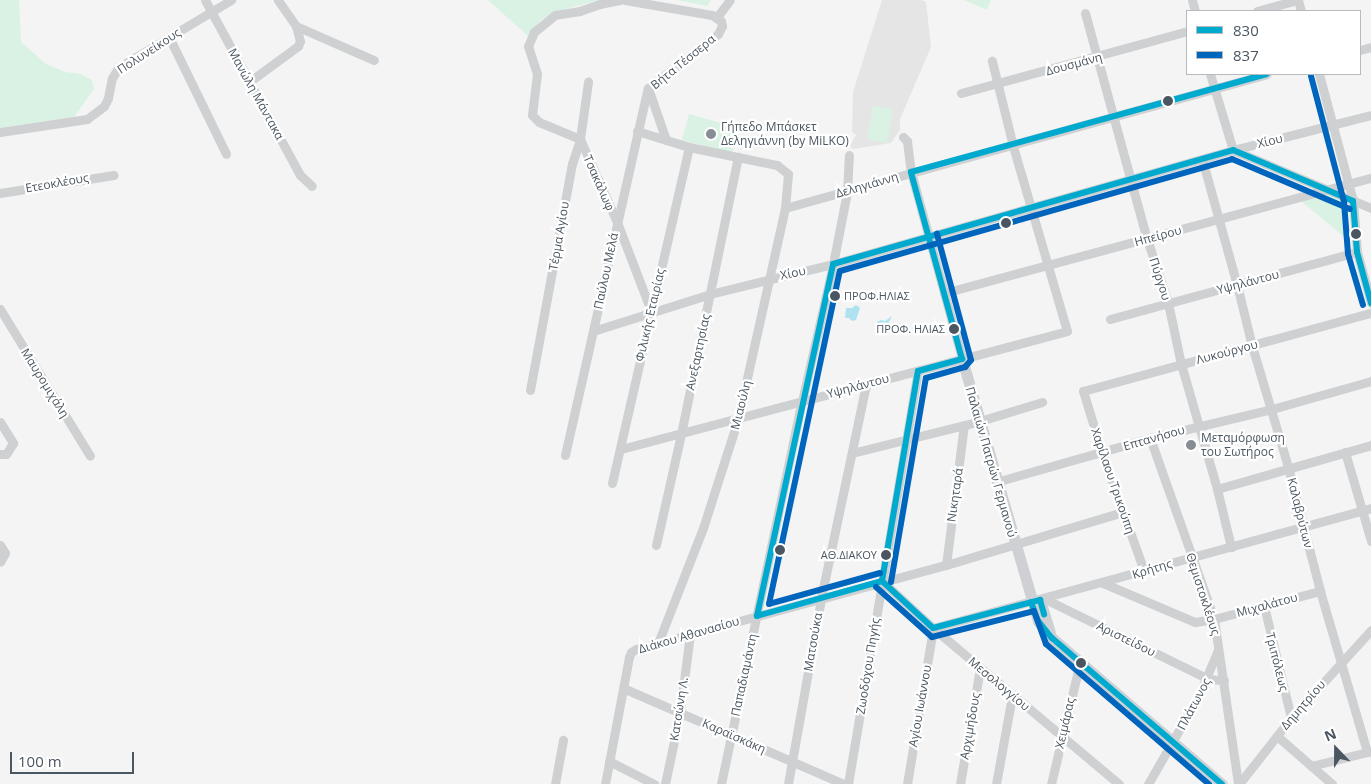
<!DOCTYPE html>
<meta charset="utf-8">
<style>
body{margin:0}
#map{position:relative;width:1371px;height:784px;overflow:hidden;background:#f4f4f4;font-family:"Open Sans",sans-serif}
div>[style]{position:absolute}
.education>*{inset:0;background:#e6e5e6}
.green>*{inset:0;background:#d9f2e3}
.water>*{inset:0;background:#aee2f0}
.street>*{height:9px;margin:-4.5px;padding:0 4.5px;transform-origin:4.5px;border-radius:4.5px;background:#ced0d2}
.secondary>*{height:11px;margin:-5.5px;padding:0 5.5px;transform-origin:5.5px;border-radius:5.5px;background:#ced0d4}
.bus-1>*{height:6px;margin:-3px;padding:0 3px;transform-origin:3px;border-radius:3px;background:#00a9ce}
.bus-2>*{height:6px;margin:-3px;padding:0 3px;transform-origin:3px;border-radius:3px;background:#0065bd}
.dots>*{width:14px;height:14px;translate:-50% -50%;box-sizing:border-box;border:2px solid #fff;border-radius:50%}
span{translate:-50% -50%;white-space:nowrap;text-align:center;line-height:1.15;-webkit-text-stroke:4.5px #fff;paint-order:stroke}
.bus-label{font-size:11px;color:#4a5661}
.left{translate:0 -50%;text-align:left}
.right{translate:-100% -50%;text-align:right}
.street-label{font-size:12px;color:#4a5661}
.poi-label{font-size:12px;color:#4a5661}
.legend{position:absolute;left:1186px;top:10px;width:175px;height:65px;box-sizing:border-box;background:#fff;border:1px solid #b7bbc0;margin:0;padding:6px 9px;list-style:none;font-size:15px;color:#4a5661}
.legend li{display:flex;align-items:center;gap:10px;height:25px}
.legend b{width:25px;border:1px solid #b7bbc0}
.north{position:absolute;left:1311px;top:724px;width:50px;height:50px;-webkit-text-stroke:4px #fff;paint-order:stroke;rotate:338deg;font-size:14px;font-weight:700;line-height:20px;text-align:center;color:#4a5661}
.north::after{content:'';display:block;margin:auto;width:18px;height:22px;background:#4a5661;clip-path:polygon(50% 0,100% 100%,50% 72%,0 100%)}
.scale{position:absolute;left:10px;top:752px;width:124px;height:22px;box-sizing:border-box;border:2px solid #4a5661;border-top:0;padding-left:6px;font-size:15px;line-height:18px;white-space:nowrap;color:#4a5661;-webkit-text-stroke:4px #fff;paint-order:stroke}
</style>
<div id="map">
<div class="education">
<div style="clip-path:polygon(882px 0,921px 0,926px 2px,931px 47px,900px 119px,900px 130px,891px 143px,853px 149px,850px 146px,856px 135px,852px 132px,853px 92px)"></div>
</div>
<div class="green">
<div style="clip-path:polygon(0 0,19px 0,21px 42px,46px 64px,65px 72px,81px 74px,92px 80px,94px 89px,74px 117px,0 128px)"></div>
<div style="clip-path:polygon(488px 0,600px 0,554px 12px,540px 21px,528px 36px)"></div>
<div style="clip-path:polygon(677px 0,711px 0,707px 6px)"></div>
<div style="clip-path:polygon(964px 0,991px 0,987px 10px)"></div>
<div style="clip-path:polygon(873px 106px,893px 109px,887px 143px,867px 139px)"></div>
<div style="clip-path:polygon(689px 114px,739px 128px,732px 153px,682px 140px)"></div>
<div style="clip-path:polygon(1330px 194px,1347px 202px,1348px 240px,1301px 201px)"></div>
</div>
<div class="water">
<div style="clip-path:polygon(856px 305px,860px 308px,856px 320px,852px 321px,849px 318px,845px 318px,846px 308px,852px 308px)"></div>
<div style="clip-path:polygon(892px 316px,885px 330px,880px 331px,876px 329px,877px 322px,881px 320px,885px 321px)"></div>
</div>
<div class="street">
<div style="left:205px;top:0;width:199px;rotate:61.5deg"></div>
<div style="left:300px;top:175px;width:16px;rotate:43deg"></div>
<div style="left:620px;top:0;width:20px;rotate:169deg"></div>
<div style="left:600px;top:4px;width:21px;rotate:161deg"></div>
<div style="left:580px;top:11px;width:25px;rotate:171deg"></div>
<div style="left:555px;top:15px;width:27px;rotate:141deg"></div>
<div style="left:534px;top:32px;width:15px;rotate:113deg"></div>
<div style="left:528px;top:46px;width:29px;rotate:72deg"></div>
<div style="left:537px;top:74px;width:41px;rotate:97deg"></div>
<div style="left:532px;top:115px;width:10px;rotate:45deg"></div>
<div style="left:539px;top:122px;width:44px;rotate:22.5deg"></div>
<div style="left:580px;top:139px;width:91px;rotate:66deg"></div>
<div style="left:617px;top:222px;width:95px;rotate:69.1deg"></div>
<div style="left:625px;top:0;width:88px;rotate:9.8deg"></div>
<div style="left:712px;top:15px;width:11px;rotate:34deg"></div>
<div style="left:721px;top:21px;width:5px;rotate:79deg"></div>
<div style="left:722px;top:26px;width:9px;rotate:117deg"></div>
<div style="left:718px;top:34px;width:88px;rotate:142.4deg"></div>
<div style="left:1192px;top:0;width:11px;rotate:75deg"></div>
<div style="left:1298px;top:0;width:11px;rotate:75deg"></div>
<div style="left:1257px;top:11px;width:41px;rotate:-15.4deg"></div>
<div style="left:1085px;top:13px;width:234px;rotate:74.7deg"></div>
<div style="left:1147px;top:239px;width:67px;rotate:71.8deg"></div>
<div style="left:1168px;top:303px;width:62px;rotate:78deg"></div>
<div style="left:1181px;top:364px;width:130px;rotate:73.9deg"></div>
<div style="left:1217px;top:489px;width:60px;rotate:76.4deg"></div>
<div style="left:717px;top:17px;width:21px;rotate:-53deg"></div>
<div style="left:296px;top:26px;width:85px;rotate:23.6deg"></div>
<div style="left:169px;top:37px;width:130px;rotate:64deg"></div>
<div style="left:1360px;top:50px;width:11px;rotate:-15deg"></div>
<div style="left:1210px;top:74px;width:79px;rotate:73.2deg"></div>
<div style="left:1319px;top:74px;width:131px;rotate:75deg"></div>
<div style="left:1353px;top:201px;width:51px;rotate:85.5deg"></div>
<div style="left:1357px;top:252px;width:53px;rotate:74.6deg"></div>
<div style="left:249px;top:82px;width:61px;rotate:-36.3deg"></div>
<div style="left:298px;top:46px;width:5px;rotate:-68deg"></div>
<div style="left:300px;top:41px;width:16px;rotate:-105deg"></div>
<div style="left:296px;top:26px;width:32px;rotate:-125deg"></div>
<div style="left:648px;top:88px;width:55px;rotate:70.9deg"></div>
<div style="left:961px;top:93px;width:234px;rotate:-15.3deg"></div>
<div style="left:637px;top:131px;width:54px;rotate:17.1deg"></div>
<div style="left:689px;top:147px;width:90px;rotate:11.6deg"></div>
<div style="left:777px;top:165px;width:14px;rotate:39deg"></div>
<div style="left:788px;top:174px;width:34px;rotate:95deg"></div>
<div style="left:785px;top:208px;width:216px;rotate:102.6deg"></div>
<div style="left:738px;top:419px;width:114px;rotate:107.8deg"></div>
<div style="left:703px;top:528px;width:123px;rotate:111.4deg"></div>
<div style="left:0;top:132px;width:88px;rotate:-8.5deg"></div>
<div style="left:87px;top:119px;width:21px;rotate:-37deg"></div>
<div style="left:104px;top:106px;width:9px;rotate:-63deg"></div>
<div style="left:108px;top:98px;width:20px;rotate:-79deg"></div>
<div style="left:112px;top:78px;width:13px;rotate:-58deg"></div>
<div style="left:119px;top:67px;width:131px;rotate:-30.9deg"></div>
<div style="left:903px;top:137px;width:6px;rotate:45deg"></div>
<div style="left:907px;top:141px;width:31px;rotate:83deg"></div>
<div style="left:911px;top:172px;width:194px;rotate:74.7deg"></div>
<div style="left:1233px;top:150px;width:150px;rotate:22.8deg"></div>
<div style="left:1202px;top:159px;width:131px;rotate:74.5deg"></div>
<div style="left:1237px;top:285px;width:63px;rotate:76.2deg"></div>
<div style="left:1252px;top:346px;width:126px;rotate:73.4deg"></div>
<div style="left:1288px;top:467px;width:128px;rotate:75.5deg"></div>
<div style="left:1320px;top:591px;width:168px;rotate:73.7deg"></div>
<div style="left:0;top:193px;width:115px;rotate:-9deg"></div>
<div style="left:785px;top:208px;width:500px;rotate:-15.54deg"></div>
<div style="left:944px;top:293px;width:442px;rotate:-15.1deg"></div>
<div style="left:0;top:309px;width:172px;rotate:58.5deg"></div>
<div style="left:1110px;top:319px;width:256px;rotate:-15.2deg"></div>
<div style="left:593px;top:331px;width:123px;rotate:-17.5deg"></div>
<div style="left:710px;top:294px;width:127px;rotate:-13.7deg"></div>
<div style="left:833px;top:264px;width:416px;rotate:-15.9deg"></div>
<div style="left:1233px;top:150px;width:142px;rotate:-14.2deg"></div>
<div style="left:530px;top:390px;width:230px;rotate:-79.5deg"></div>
<div style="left:572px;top:164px;width:26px;rotate:-72deg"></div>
<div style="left:580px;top:139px;width:58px;rotate:-82deg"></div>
<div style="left:0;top:422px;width:25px;rotate:58deg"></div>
<div style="left:13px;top:443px;width:13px;rotate:122deg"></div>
<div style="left:6px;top:454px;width:6px;rotate:180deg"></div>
<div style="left:1150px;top:438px;width:192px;rotate:70.5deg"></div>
<div style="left:1214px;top:619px;width:167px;rotate:81.7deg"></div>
<div style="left:621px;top:449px;width:461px;rotate:-14.8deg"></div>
<div style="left:1067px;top:331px;width:193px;rotate:-106.3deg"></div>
<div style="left:1013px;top:146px;width:88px;rotate:-103.9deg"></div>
<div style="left:1345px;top:452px;width:93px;rotate:73.7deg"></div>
<div style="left:852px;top:453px;width:132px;rotate:-14deg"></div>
<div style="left:980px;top:421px;width:65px;rotate:-17deg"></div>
<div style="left:565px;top:455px;width:376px;rotate:-77.3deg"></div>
<div style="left:996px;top:482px;width:160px;rotate:-15.9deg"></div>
<div style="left:1150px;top:438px;width:125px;rotate:-13.4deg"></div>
<div style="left:1272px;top:409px;width:103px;rotate:-15.8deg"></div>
<div style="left:612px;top:483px;width:345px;rotate:-77.1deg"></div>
<div style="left:1217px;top:489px;width:160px;rotate:-15.9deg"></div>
<div style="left:0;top:545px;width:9px;rotate:58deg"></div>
<div style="left:5px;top:553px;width:10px;rotate:119deg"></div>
<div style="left:656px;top:545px;width:114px;rotate:-77.3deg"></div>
<div style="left:681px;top:434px;width:283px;rotate:-78.4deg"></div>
<div style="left:946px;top:565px;width:141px;rotate:-82.7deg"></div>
<div style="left:1144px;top:571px;width:125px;rotate:-109.6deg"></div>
<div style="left:1102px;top:453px;width:65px;rotate:-107deg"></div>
<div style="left:1083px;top:391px;width:298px;rotate:-15.2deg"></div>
<div style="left:882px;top:581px;width:69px;rotate:42.7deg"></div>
<div style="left:933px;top:628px;width:243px;rotate:40deg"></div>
<div style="left:1103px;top:583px;width:100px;rotate:23deg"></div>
<div style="left:1195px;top:622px;width:19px;rotate:-9deg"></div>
<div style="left:1214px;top:619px;width:110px;rotate:-14.8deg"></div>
<div style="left:1045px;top:599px;width:182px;rotate:26.1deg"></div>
<div style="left:1208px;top:679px;width:16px;rotate:4deg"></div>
<div style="left:1264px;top:606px;width:115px;rotate:76.4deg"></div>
<div style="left:933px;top:628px;width:454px;rotate:-15.3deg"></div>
<div style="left:623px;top:688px;width:241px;rotate:23.5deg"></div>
<div style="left:1277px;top:736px;width:73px;rotate:41.1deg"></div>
<div style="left:609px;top:761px;width:51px;rotate:27.1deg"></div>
<div style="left:1311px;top:766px;width:62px;rotate:-14deg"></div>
<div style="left:555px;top:784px;width:45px;rotate:-79.7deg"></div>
<div style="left:605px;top:784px;width:129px;rotate:-79.3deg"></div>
<div style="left:629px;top:657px;width:5px;rotate:-68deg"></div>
<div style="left:631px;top:652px;width:6px;rotate:-31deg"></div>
<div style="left:636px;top:649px;width:321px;rotate:-15.2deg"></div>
<div style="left:946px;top:565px;width:185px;rotate:-16.7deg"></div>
<div style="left:665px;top:784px;width:74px;rotate:-78.2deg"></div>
<div style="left:680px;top:712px;width:79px;rotate:-82.7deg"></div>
<div style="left:721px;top:784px;width:391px;rotate:-78.1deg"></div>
<div style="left:802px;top:401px;width:140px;rotate:-77.2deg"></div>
<div style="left:833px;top:264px;width:73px;rotate:-79deg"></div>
<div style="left:847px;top:192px;width:37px;rotate:-87deg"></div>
<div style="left:788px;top:784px;width:189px;rotate:-79.9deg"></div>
<div style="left:821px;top:598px;width:219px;rotate:-78.1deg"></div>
<div style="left:848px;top:784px;width:419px;rotate:-80.4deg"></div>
<div style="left:907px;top:784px;width:158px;rotate:-80.5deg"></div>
<div style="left:960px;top:784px;width:118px;rotate:-80.2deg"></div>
<div style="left:996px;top:784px;width:89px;rotate:-79.7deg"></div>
<div style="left:1051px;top:784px;width:125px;rotate:-76.6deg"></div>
<div style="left:1148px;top:784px;width:100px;rotate:-60.1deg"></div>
<div style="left:1198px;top:697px;width:51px;rotate:-66.9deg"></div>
<div style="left:1239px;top:784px;width:84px;rotate:-51.8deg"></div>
<div style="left:1291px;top:718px;width:119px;rotate:-47.7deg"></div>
</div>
<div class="secondary">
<div style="left:962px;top:359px;width:273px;rotate:73.8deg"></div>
<div style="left:1038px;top:621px;width:22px;rotate:51deg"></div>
<div style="left:1052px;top:638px;width:224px;rotate:40.7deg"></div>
<div style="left:1040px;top:600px;width:34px;rotate:73deg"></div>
</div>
<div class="bus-1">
<div style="left:882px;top:581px;width:130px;rotate:164.4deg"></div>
<div style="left:757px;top:616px;width:360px;rotate:-77.8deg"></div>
<div style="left:833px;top:264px;width:416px;rotate:-15.9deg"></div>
<div style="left:1233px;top:150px;width:130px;rotate:23deg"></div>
<div style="left:1353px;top:201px;width:51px;rotate:85.5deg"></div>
<div style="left:1357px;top:252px;width:53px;rotate:74.6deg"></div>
<div style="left:882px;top:581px;width:213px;rotate:-80.3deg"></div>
<div style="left:918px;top:371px;width:46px;rotate:-15.3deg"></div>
<div style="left:962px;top:359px;width:194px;rotate:-105.3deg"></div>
<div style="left:911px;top:172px;width:369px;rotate:-15.4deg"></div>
<div style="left:882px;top:581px;width:69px;rotate:42.7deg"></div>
<div style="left:933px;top:628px;width:111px;rotate:-14.7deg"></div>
<div style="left:1040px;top:600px;width:15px;rotate:74deg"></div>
<div style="left:1031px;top:602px;width:20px;rotate:70deg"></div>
<div style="left:1038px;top:621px;width:22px;rotate:51deg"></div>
<div style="left:1052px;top:638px;width:224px;rotate:40.7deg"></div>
</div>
<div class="bus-2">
<div style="left:1311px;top:76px;width:130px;rotate:75.3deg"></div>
<div style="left:1344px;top:202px;width:52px;rotate:85.6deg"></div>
<div style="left:1348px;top:254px;width:53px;rotate:73.6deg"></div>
<div style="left:880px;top:573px;width:115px;rotate:164.4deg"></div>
<div style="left:769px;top:604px;width:340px;rotate:-78deg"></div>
<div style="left:840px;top:271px;width:408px;rotate:-15.9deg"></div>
<div style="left:1232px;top:159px;width:128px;rotate:23deg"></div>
<div style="left:891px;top:582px;width:207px;rotate:-80.3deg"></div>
<div style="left:926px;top:378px;width:41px;rotate:-15.8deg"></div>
<div style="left:965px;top:367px;width:9px;rotate:-49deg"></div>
<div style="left:971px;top:360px;width:131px;rotate:-105.1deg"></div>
<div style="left:876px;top:587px;width:75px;rotate:41.8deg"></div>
<div style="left:932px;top:637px;width:105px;rotate:-14.3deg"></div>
<div style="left:1034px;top:611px;width:35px;rotate:70deg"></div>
<div style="left:1046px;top:644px;width:215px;rotate:40.7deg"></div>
</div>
<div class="dots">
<div style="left:1168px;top:101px;background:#4a5661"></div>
<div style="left:711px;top:134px;background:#868d94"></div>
<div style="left:1006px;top:223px;background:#4a5661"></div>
<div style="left:1356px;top:234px;background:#4a5661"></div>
<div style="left:835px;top:296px;background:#4a5661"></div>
<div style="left:954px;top:329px;background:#4a5661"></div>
<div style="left:1191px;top:445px;background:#868d94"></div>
<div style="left:780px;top:550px;background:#4a5661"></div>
<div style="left:886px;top:555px;background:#4a5661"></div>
<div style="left:1081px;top:663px;background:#4a5661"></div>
</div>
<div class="bus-label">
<span class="left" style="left:844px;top:296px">ΠΡΟΦ.ΗΛΙΑΣ</span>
<span class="right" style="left:945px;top:329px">ΠΡΟΦ. ΗΛΙΑΣ</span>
<span class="right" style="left:877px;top:555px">ΑΘ.ΔΙΑΚΟΥ</span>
</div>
<div class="street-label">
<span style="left:149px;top:51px;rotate:-33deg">Πολυνείκους</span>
<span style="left:683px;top:62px;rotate:-39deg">Βήτα Τέσσερα</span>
<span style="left:1074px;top:64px;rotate:-15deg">Δουσμάνη</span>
<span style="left:256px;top:94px;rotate:61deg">Μανώλη Μάντακα</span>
<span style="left:1270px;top:141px;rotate:-14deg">Χίου</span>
<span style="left:57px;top:183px;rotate:-10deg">Ετεοκλέους</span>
<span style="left:599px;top:183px;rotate:66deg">Τσακάλωφ</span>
<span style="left:867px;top:185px;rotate:-16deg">Δεληγιάννη</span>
<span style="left:559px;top:236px;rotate:-80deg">Τέρμα Αγίου</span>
<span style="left:1158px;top:236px;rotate:-15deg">Ηπείρου</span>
<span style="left:606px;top:271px;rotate:-78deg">Παύλου Μελά</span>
<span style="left:793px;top:273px;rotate:-12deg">Χίου</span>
<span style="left:1160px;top:279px;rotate:72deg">Πύργου</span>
<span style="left:1248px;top:282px;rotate:-15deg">Υψηλάντου</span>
<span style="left:650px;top:315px;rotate:-77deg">Φιλικής Εταιρίας</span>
<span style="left:698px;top:352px;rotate:-78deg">Ανεξαρτησίας</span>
<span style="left:1227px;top:352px;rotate:-15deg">Λυκούργου</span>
<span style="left:45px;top:383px;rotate:58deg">Μαυρομιχάλη</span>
<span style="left:858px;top:386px;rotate:-15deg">Υψηλάντου</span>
<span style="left:741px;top:405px;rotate:-76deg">Μιαούλη</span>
<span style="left:1154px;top:438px;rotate:-16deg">Επτανήσου</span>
<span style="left:991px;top:462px;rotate:74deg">Παλαιών Πατρών Γερμανού</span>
<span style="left:1113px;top:481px;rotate:71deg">Χαρίλαου Τρικούπη</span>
<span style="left:955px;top:495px;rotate:-82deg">Νικηταρά</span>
<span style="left:1300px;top:513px;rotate:76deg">Καλαβρύτων</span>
<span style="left:1152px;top:569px;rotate:-17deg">Κρήτης</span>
<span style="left:1203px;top:594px;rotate:72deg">Θεμιστοκλέους</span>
<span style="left:1267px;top:605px;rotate:-15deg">Μιχαλάτου</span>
<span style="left:689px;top:635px;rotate:-16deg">Διάκου Αθανασίου</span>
<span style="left:1126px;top:639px;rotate:26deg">Αριστείδου</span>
<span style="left:813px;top:642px;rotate:-80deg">Ματσούκα</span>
<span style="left:1277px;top:662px;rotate:76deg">Τριπόλεως</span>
<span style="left:868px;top:666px;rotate:-81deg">Ζωοδόχου Πηγής</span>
<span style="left:744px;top:675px;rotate:-78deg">Παπαδιαμάντη</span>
<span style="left:999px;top:684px;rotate:40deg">Μεσολογγίου</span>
<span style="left:1194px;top:704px;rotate:-62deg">Πλάτωνος</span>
<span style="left:1303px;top:705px;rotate:-49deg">Δημητρίου</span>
<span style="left:920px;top:706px;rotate:-80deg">Αγίου Ιωάννου</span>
<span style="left:679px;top:709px;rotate:-81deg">Κατσώνη Λ.</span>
<span style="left:1065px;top:723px;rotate:-77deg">Χειμάρας</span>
<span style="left:970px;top:726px;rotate:-80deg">Αρχιμήδους</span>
<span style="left:734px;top:736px;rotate:24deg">Καραϊσκάκη</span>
</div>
<div class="poi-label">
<span class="left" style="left:721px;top:134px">Γήπεδο Μπάσκετ<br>Δεληγιάννη (by MiLKO)</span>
<span class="left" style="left:1201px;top:445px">Μεταμόρφωση<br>του Σωτήρος</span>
</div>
<ul class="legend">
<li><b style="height:6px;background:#00a9ce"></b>830</li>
<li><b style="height:6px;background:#0065bd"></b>837</li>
</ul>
<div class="north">N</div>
<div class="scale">100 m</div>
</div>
